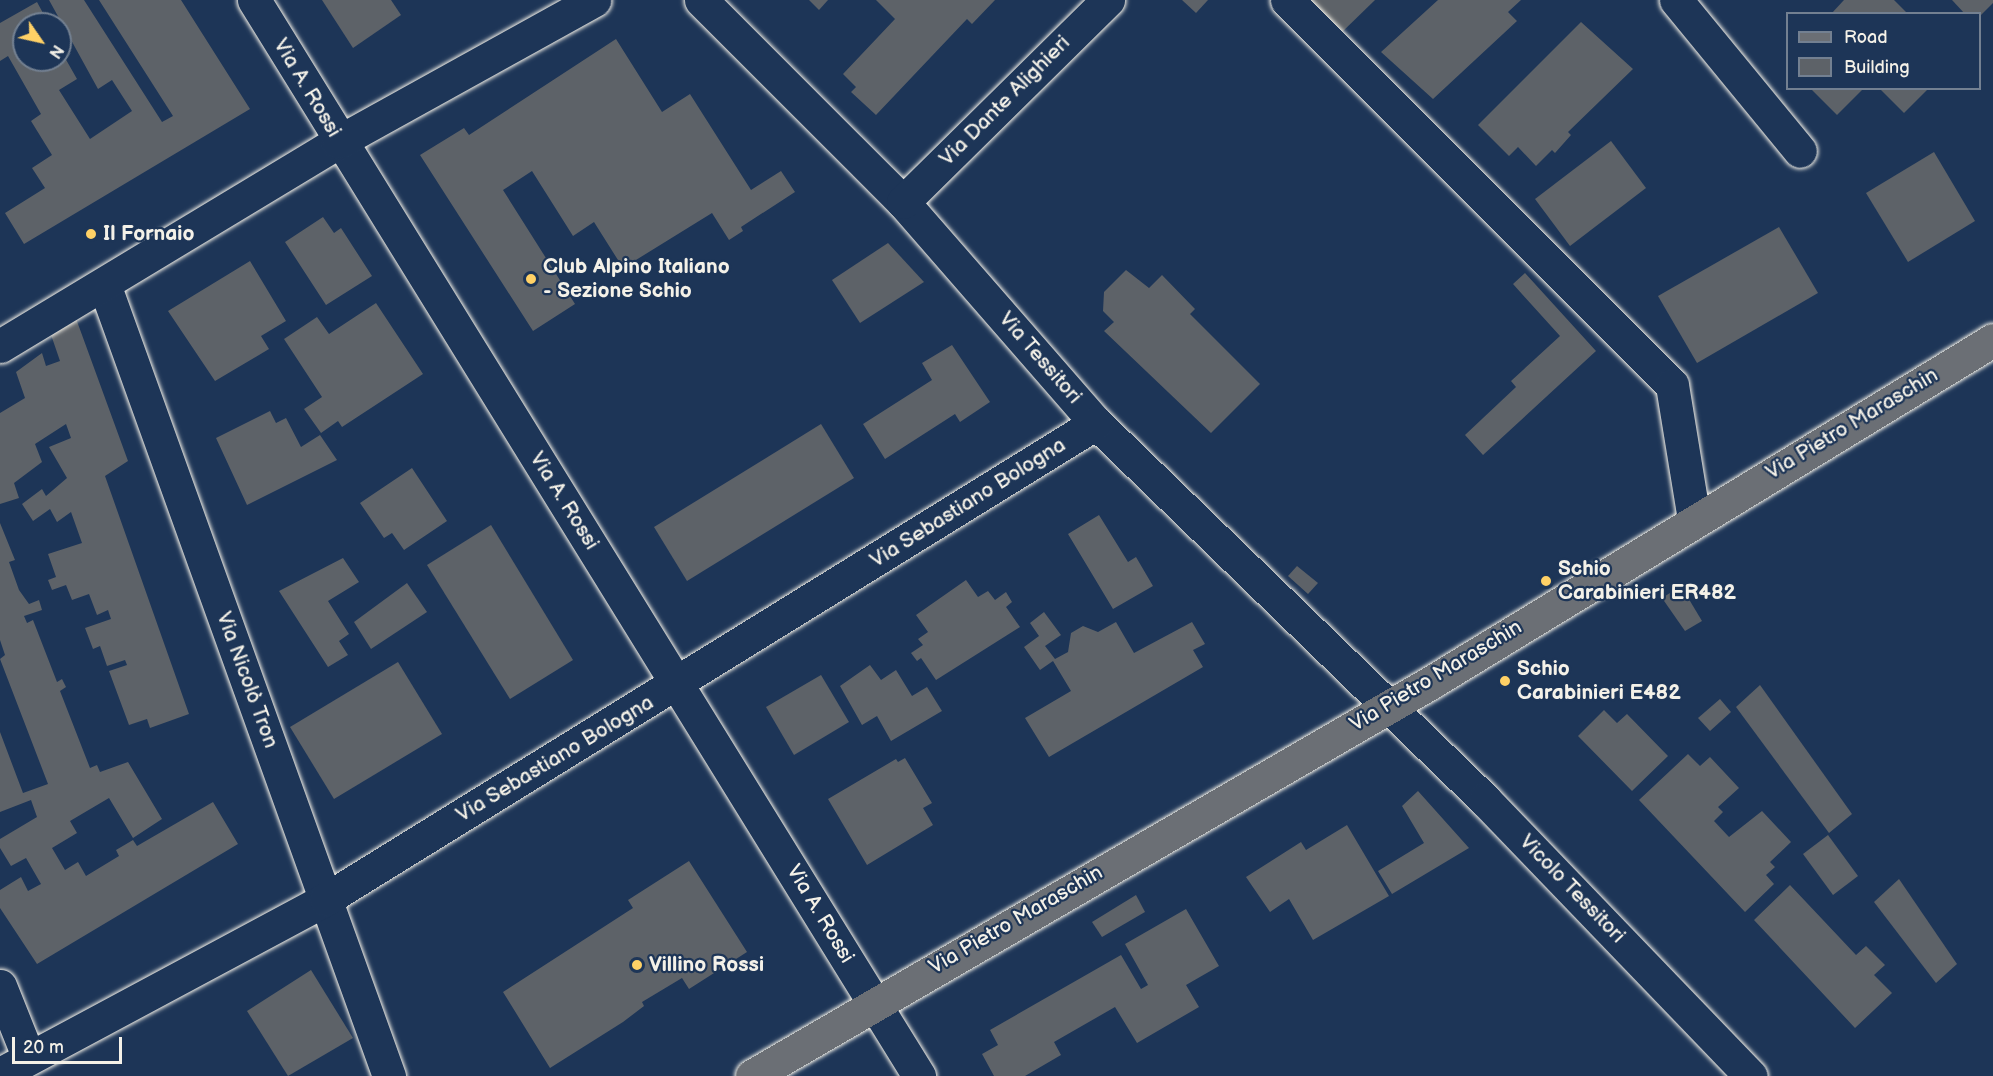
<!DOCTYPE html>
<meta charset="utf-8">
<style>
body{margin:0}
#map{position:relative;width:1993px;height:1076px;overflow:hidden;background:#1d3557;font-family:"Balsamiq Sans",sans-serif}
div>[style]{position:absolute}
.building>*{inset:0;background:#5d6268}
.roads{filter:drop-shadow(0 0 2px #f4f1e8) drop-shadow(0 0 2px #f4f1e8)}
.street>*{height:33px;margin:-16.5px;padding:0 16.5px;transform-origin:16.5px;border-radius:16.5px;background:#1d3557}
.primary>*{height:33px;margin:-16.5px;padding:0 16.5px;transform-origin:16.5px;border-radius:16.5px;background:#6b6f75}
.dots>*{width:16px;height:16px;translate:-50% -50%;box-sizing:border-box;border:3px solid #1d3557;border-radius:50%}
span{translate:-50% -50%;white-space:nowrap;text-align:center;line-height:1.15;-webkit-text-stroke:4.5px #1d3557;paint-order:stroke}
.street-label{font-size:21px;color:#f4f1e8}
.poi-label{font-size:21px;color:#f4f1e8;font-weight:700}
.left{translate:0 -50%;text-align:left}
.legend{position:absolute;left:1786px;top:12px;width:195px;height:78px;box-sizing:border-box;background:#1d3557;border:2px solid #738091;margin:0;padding:8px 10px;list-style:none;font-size:18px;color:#f4f1e8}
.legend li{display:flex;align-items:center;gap:12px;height:30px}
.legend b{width:30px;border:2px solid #738091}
.north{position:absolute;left:12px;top:12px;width:60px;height:60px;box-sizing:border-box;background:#1d3557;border:2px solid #738091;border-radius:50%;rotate:124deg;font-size:16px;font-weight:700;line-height:24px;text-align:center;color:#f4f1e8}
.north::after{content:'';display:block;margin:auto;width:21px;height:27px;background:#ffd166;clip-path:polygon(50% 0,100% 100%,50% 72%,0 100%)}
.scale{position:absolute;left:12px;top:1037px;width:110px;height:27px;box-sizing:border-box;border:3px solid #f4f1e8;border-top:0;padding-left:8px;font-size:18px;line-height:21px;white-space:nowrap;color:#f4f1e8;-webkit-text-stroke:4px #1d3557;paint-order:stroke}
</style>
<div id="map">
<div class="building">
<div style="clip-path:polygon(49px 0,84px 0,162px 122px,173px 116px,99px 0,181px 0,250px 109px,24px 244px,5px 213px,45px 188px,32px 168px,52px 155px,31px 121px,41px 114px,8px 56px,0 61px,0 23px,37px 2px,49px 24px,24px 24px,24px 60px,60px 60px,60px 49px,77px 79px,59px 90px,90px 139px,132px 111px,112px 80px,98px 89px)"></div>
<div style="clip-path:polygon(322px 0,391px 0,401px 15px,353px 48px)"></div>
<div style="clip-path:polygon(809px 0,828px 0,819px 10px)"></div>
<div style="clip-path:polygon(876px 0,995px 0,972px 24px,967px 19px,876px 115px,851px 92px,856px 87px,843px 74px,895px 19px)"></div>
<div style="clip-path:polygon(1182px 0,1208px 0,1196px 13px)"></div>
<div style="clip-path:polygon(1301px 0,1375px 0,1338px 36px)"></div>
<div style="clip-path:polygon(1438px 0,1521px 0,1508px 12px,1517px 21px,1433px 99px,1381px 52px)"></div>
<div style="clip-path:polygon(1844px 0,1894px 0,1908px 14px,1831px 14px)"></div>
<div style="clip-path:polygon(1952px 0,1993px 0,1993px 3px,1980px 16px,1965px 14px)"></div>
<div style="clip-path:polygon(1581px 22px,1633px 69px,1568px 132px,1571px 135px,1555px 153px,1552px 150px,1536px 166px,1518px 147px,1509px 156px,1478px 125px)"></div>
<div style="clip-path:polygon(616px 39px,662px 112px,690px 94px,751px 190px,781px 171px,795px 192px,741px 227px,743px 231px,729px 240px,712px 213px,623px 268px,594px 222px,573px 236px,532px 171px,503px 190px,575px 304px,533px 331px,420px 155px,464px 128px,469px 135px)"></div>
<div style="clip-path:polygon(1810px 88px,1864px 88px,1837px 115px)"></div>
<div style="clip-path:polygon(1879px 88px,1929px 88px,1904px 113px)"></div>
<div style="clip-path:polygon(1611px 141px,1646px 188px,1570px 246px,1535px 199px)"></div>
<div style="clip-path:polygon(1934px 152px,1975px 221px,1908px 262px,1866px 193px)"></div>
<div style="clip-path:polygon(323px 217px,334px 233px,341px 228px,372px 276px,326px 305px,285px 242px)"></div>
<div style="clip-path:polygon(1779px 227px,1818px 293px,1697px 363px,1658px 296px)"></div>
<div style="clip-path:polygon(888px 243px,924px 282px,860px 323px,832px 280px)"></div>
<div style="clip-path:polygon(250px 261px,286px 321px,261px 336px,269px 349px,215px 381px,168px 311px)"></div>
<div style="clip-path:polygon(1126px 270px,1149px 288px,1162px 275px,1195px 309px,1190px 314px,1260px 384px,1211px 433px,1104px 331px,1114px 322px,1103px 311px,1104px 292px)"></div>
<div style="clip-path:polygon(1525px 273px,1596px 351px,1483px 455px,1465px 435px,1516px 387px,1511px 381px,1560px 336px,1513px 284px)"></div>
<div style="clip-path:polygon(376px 303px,423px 374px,342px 427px,338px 421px,321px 433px,304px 409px,322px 397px,284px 339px,317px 317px,329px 334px)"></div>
<div style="clip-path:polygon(74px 313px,128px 461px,105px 476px,189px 714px,150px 728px,147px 719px,129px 725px,109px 671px,127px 665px,125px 660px,107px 666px,100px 646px,93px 649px,85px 628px,111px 619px,108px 610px,97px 615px,89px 594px,72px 600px,66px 585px,52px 590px,48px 580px,56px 577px,48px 554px,82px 543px,71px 512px,57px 522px,50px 509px,33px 521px,22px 504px,42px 489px,46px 496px,67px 478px,49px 447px,71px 438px,66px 424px,35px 444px,42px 462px,14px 483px,19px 498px,0 504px,0 413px,25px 398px,16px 372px,42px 353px,46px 366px,60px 361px,47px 323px)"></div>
<div style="clip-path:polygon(952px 345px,990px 402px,960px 422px,955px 414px,885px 459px,863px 424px,932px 380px,922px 363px)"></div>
<div style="clip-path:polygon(270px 411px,276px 423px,286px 418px,301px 447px,320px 435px,337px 460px,247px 505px,216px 438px)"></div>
<div style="clip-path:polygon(821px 424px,854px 478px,687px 581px,654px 527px)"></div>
<div style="clip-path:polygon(412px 468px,447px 521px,404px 550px,392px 533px,384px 538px,360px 503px)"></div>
<div style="clip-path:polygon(1099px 515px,1128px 562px,1136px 557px,1153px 586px,1113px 609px,1068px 534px)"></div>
<div style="clip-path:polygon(0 523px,15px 560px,9px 562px,19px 590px,29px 604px,39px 600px,42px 610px,24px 616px,27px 623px,33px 620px,57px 682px,62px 679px,66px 687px,60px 691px,90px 768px,97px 765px,100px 772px,128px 762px,162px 819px,133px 838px,109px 798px,70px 821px,77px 833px,52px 848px,65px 870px,78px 862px,86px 876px,119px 856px,116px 850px,133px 840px,137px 846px,213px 802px,238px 844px,37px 964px,0 908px,0 890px,21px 877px,28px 891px,41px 884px,26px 858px,11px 866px,0 848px,0 839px,37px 817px,31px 800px,0 812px,0 732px,23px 793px,48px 784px,0 659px,5px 655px,0 640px)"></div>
<div style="clip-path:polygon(491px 525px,573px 660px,510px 699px,427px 565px)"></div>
<div style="clip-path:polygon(343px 558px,359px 582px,328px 601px,349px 634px,339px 641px,348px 655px,328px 667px,279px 591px)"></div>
<div style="clip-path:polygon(1297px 566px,1318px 583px,1308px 594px,1288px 576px)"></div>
<div style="clip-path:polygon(966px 580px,978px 597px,988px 591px,995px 600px,1006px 592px,1012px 602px,1006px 607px,1020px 627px,936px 680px,921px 658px,917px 661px,911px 653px,923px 645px,918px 639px,928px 632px,916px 615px)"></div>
<div style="clip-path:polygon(407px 583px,427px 612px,371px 649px,354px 622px)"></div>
<div style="clip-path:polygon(1681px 586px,1702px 621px,1685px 631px,1662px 598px)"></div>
<div style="clip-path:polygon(1044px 612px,1061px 635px,1045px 646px,1055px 659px,1068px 652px,1071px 633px,1083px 626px,1098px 632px,1116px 622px,1134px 653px,1192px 622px,1205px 644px,1193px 650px,1203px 667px,1049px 757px,1025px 718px,1071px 691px,1053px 661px,1040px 670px,1024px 647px,1039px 636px,1030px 623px)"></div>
<div style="clip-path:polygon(398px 662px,442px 734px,334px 799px,290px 727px)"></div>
<div style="clip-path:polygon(870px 665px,881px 680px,896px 670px,912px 696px,927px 687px,942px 711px,891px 741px,877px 716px,862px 725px,840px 686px)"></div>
<div style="clip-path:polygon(821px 675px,849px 722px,794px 755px,766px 707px)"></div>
<div style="clip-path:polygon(1760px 685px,1852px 814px,1829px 833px,1736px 707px)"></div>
<div style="clip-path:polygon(1720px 699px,1731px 712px,1710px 731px,1698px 718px)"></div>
<div style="clip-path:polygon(1604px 710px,1617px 723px,1627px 714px,1668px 756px,1632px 791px,1578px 736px)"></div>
<div style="clip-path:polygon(1688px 754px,1700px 766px,1710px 757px,1739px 788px,1718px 807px,1723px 812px,1714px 821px,1729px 837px,1762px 811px,1791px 842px,1770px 862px,1775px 867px,1766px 875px,1774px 884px,1745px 912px,1639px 800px)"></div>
<div style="clip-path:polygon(905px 758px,932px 803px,923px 808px,933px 825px,867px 865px,828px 799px,896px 759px,898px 762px)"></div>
<div style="clip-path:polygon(1418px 791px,1469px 848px,1392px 894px,1378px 871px,1424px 843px,1402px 806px)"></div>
<div style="clip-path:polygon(1347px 825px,1389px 896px,1313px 940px,1289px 899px,1270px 912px,1246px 877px,1301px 842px,1306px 850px)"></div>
<div style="clip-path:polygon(1828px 835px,1858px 876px,1833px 895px,1803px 854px)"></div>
<div style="clip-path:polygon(689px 861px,747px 952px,689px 989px,682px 978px,642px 1002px,644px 1006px,623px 1022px,550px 1068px,503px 992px,633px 908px,628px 900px)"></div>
<div style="clip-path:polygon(1899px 879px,1957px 964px,1936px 983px,1874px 902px)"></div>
<div style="clip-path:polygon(1790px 885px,1856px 955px,1866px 946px,1885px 965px,1874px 975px,1892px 993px,1855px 1028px,1754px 920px)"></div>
<div style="clip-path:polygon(1136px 895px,1145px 912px,1102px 937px,1092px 922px)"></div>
<div style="clip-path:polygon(1186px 909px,1219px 966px,1186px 985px,1199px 1007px,1137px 1043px,1115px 1007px,1054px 1042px,1061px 1055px,1025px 1076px,994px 1076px,982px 1054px,998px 1045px,990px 1030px,1121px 955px,1141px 989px,1148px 985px,1125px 944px)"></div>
<div style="clip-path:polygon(311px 970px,353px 1038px,288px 1076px,247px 1011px)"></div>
</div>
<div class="roads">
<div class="street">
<div style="left:254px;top:0;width:1265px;rotate:58.28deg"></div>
<div style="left:701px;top:0;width:286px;rotate:45deg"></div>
<div style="left:903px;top:202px;width:293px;rotate:48.9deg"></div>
<div style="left:1096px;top:423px;width:542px;rotate:44.1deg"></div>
<div style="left:1485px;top:800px;width:383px;rotate:46.1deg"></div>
<div style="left:1287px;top:0;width:544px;rotate:45deg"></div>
<div style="left:1672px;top:385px;width:136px;rotate:80.7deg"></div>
<div style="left:1676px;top:0;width:195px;rotate:50.6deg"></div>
<div style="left:903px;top:202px;width:288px;rotate:-44.6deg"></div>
<div style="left:104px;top:284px;width:842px;rotate:70.21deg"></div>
<div style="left:0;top:346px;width:395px;rotate:-31.1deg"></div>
<div style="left:338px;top:142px;width:293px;rotate:-29deg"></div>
<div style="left:0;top:986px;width:75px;rotate:68.2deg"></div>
<div style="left:0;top:1074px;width:370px;rotate:-28.2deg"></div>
<div style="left:326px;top:899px;width:905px;rotate:-31.72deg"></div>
</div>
<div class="primary">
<div style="left:752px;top:1076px;width:784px;rotate:-30.1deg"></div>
<div style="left:1430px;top:683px;width:659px;rotate:-31.35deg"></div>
</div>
</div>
<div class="dots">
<div style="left:91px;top:234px;background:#ffd166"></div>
<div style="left:531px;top:279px;background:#ffd166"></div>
<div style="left:1546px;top:581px;background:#ffd166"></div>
<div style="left:1505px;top:681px;background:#ffd166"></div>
<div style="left:637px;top:965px;background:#ffd166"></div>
</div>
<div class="street-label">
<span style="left:307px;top:88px;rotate:59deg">Via A. Rossi</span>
<span style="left:1005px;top:101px;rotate:-45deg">Via Dante Alighieri</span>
<span style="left:1040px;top:358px;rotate:49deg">Via Tessitori</span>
<span style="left:1852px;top:424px;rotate:-31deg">Via Pietro Maraschin</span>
<span style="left:564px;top:501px;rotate:58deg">Via A. Rossi</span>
<span style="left:968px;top:503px;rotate:-32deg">Via Sebastiano Bologna</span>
<span style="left:1436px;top:676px;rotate:-31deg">Via Pietro Maraschin</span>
<span style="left:247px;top:680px;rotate:70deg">Via Nicolò Tron</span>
<span style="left:555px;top:759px;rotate:-31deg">Via Sebastiano Bologna</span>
<span style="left:1572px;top:889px;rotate:46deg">Vicolo Tessitori</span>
<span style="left:820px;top:914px;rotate:59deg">Via A. Rossi</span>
<span style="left:1016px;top:920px;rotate:-30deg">Via Pietro Maraschin</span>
</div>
<div class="poi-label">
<span class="left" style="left:103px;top:234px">Il Fornaio</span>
<span class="left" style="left:543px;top:279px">Club Alpino Italiano<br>- Sezione Schio</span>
<span class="left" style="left:1558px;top:581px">Schio<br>Carabinieri ER482</span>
<span class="left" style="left:1517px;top:681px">Schio<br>Carabinieri E482</span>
<span class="left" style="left:649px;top:965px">Villino Rossi</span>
</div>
<ul class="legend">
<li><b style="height:8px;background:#6b6f75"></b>Road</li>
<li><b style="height:16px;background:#5d6268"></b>Building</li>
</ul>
<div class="north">N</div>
<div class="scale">20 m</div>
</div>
